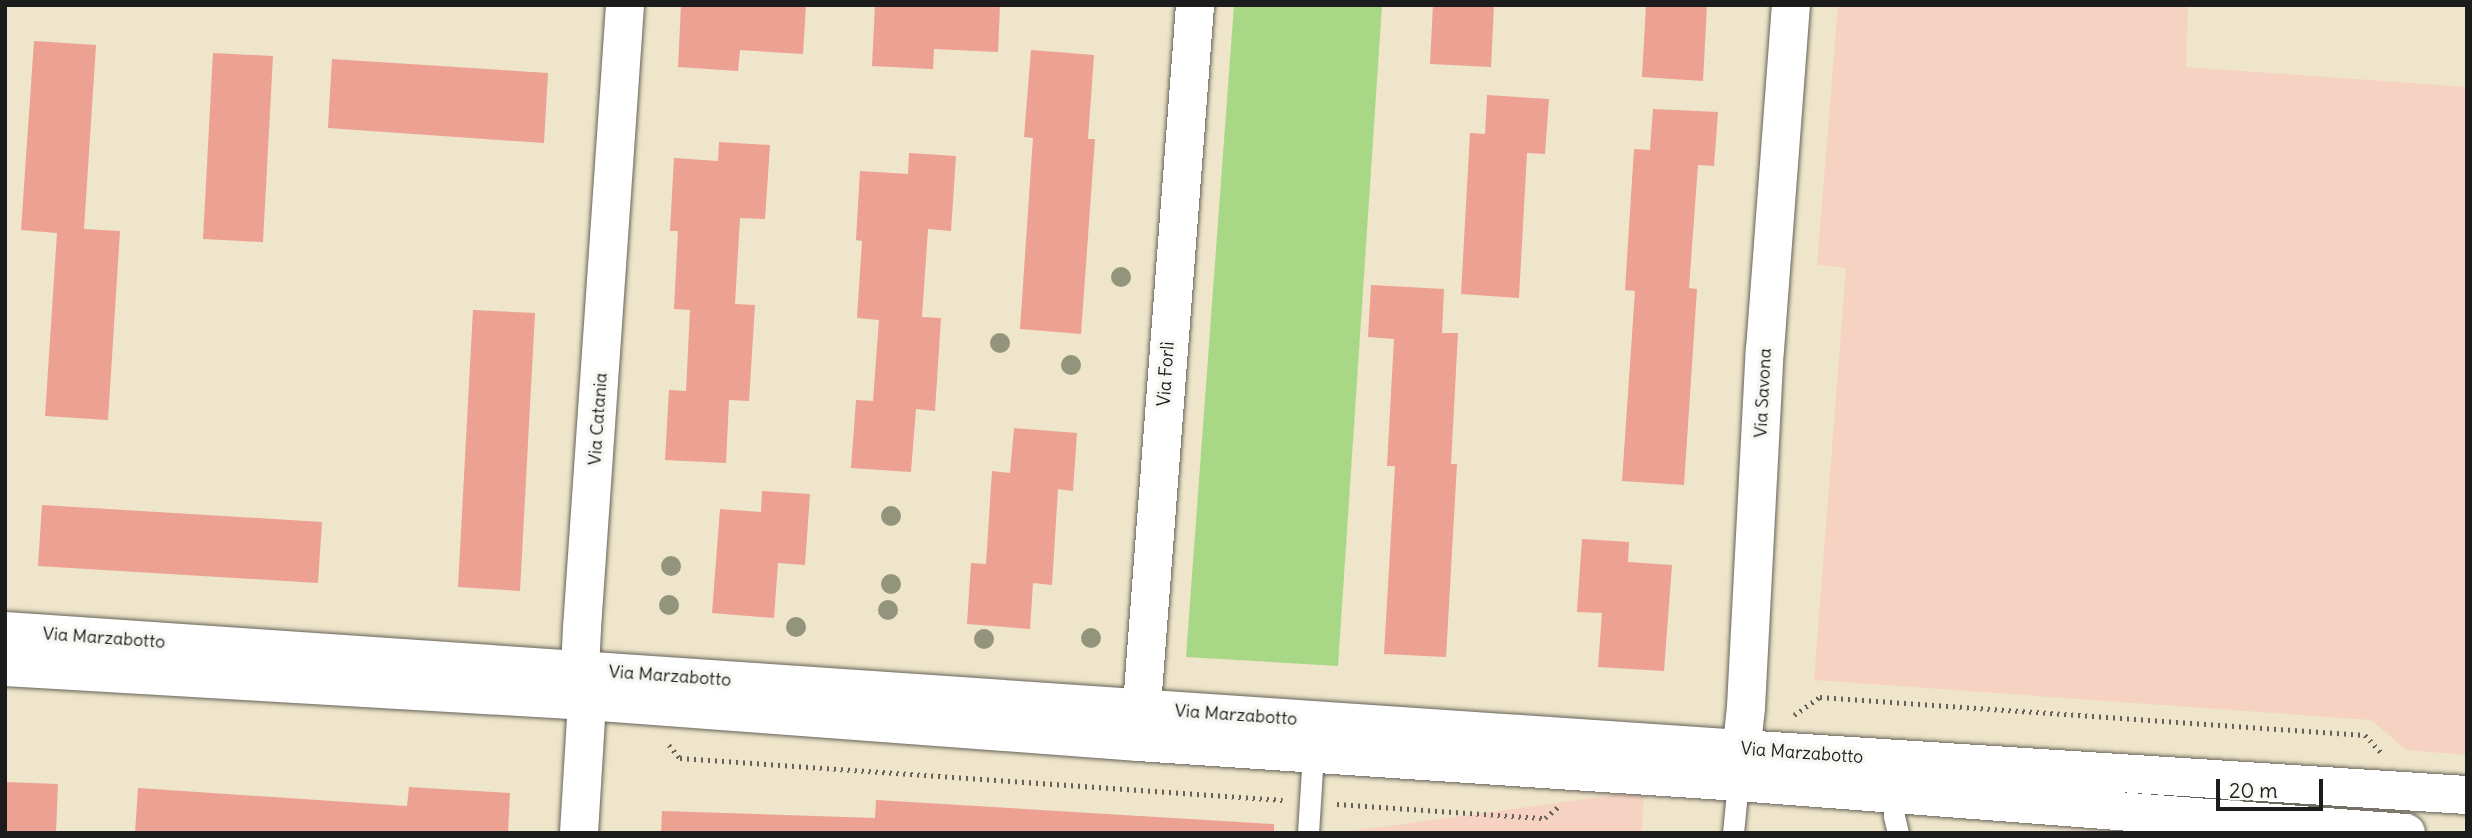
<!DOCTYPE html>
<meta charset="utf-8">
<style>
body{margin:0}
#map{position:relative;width:2472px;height:838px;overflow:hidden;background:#eee5ca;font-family:Delius,sans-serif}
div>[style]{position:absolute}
.built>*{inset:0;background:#f6d2c3}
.green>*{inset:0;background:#a8d886}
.building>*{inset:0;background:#eca193}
.path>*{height:4.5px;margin-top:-2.25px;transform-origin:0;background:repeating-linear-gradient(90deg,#666259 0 2px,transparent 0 7px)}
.roads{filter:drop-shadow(0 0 2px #666259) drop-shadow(0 0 2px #666259)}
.service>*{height:21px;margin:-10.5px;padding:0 10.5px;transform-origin:10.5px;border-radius:10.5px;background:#fff}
.minor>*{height:38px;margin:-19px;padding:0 19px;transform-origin:19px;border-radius:19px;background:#fff}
.trees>*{width:20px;height:20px;margin:-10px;border-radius:50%;background:#92957c}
span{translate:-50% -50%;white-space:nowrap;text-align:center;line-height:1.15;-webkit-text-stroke:7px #f6f6f2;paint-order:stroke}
.street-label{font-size:18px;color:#1c1c1c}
.frame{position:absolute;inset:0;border:7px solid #1c1c1c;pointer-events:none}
.scale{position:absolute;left:2216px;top:779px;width:107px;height:32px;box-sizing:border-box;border:4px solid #1c1c1c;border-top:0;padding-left:9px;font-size:21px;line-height:24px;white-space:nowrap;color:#1c1c1c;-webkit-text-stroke:5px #f6f6f2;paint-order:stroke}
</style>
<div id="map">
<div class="built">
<div style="clip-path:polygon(1838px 5px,2188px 5px,2186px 67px,2467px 87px,2467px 755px,2406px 750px,2371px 720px,1814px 680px,1846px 268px,1817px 265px)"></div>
<div style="clip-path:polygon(1644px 791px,1642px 833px,1344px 833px,1345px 832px)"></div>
</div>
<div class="green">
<div style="clip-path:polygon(1234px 5px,1382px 5px,1338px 666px,1186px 657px)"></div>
</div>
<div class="building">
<div style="clip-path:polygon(681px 5px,806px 5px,803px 54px,740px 50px,738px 71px,678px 67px)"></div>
<div style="clip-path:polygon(875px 5px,1000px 5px,998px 52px,934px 49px,933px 69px,872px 66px)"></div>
<div style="clip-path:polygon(1433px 5px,1494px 5px,1491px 67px,1430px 64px)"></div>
<div style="clip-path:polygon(1646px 5px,1707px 5px,1703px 81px,1642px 77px)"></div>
<div style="clip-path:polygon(34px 41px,96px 45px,84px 229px,120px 231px,108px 420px,45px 416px,57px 233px,21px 230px)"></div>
<div style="clip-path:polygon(1031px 50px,1094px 55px,1088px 139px,1095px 139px,1081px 334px,1020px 329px,1033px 138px,1024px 137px)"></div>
<div style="clip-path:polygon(213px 53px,273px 56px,263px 242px,203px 239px)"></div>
<div style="clip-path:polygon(332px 59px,548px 73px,544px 143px,328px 128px)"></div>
<div style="clip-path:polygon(1487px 95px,1549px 99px,1545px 154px,1527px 153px,1519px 298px,1461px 294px,1470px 133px,1485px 134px)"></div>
<div style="clip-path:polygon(1653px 109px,1718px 112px,1714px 166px,1698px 165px,1689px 288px,1697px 289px,1684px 485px,1622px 481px,1635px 291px,1625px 290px,1634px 149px,1650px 150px)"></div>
<div style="clip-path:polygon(719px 142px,770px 145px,765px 219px,740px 218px,735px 304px,755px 305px,749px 401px,729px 400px,726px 463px,665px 460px,669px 390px,686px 391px,690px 310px,674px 309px,678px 231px,670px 231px,674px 158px,718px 161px)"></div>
<div style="clip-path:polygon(909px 153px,956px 156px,951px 231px,928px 229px,922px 317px,941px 318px,935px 411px,916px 409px,911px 472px,851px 468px,856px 400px,873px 401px,879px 320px,857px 318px,862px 241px,856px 240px,860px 171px,908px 174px)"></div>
<div style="clip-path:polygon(1371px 285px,1444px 289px,1442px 333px,1458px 333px,1451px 464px,1457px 464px,1446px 657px,1384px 654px,1395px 466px,1387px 466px,1394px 339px,1368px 337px)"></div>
<div style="clip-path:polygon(473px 310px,535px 313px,520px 591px,458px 587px)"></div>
<div style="clip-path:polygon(1014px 428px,1077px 433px,1073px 491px,1058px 489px,1052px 585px,1033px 583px,1030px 629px,967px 624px,971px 563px,986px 564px,992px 471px,1010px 473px)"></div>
<div style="clip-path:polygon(762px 491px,810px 494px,805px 565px,778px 563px,774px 618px,712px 613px,720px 509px,761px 512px)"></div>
<div style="clip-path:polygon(42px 505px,322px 522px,318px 583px,38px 566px)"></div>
<div style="clip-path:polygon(1582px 539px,1629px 542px,1628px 562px,1672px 565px,1664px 671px,1598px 667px,1602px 613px,1577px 612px)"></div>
<div style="clip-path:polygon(5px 782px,58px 784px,56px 833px,5px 833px)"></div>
<div style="clip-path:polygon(409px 787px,510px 793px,508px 833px,135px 833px,138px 788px,407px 806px)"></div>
<div style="clip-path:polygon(876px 800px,1274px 824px,1274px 833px,661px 833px,662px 811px,875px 818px)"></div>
</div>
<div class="path">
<div style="left:1794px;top:715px;width:32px;rotate:-35deg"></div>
<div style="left:1820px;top:697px;width:546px;rotate:3.99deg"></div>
<div style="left:2365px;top:735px;width:23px;rotate:47deg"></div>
<div style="left:669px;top:745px;width:17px;rotate:50deg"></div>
<div style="left:680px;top:758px;width:604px;rotate:3.98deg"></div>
<div style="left:1337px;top:804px;width:208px;rotate:3.9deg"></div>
<div style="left:1545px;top:818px;width:17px;rotate:-40deg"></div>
</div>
<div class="roads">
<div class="service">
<div style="left:1895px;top:794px;width:22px;rotate:93deg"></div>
<div style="left:1894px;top:816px;width:17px;rotate:77deg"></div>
<div style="left:1308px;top:833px;width:79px;rotate:-86.4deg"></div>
<div style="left:1733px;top:833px;width:51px;rotate:-84.4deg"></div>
</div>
<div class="minor">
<div style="left:5px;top:631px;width:1740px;rotate:3.89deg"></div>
<div style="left:1741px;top:749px;width:727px;rotate:3.63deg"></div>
<div style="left:5px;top:667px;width:583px;rotate:3.34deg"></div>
<div style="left:587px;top:701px;width:553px;rotate:4.26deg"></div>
<div style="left:1138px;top:742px;width:601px;rotate:3.81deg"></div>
<div style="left:1738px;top:782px;width:670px;rotate:4.37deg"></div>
<div style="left:1140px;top:732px;width:729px;rotate:-85.67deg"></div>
<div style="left:1739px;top:773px;width:66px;rotate:-83.9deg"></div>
<div style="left:1746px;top:707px;width:358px;rotate:-87deg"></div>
<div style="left:1765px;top:350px;width:346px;rotate:-85.7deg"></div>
<div style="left:579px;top:833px;width:132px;rotate:-86.5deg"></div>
<div style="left:587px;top:701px;width:32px;rotate:-103deg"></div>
<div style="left:580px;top:670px;width:42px;rotate:-87.3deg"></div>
<div style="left:582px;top:628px;width:624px;rotate:-86.05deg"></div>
</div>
</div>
<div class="trees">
<div style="left:1121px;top:277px"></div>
<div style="left:1000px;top:343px"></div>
<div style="left:1071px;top:365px"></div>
<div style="left:891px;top:516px"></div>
<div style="left:671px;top:566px"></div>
<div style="left:891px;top:584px"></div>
<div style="left:669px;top:605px"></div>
<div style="left:888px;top:610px"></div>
<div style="left:796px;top:627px"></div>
<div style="left:1091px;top:638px"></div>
<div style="left:984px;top:639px"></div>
</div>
<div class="street-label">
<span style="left:1166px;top:374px;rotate:-86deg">Via Forlì</span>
<span style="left:1763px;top:393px;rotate:-87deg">Via Savona</span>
<span style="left:598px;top:419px;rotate:-86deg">Via Catania</span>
<span style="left:104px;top:638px;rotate:4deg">Via Marzabotto</span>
<span style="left:670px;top:676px;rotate:4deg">Via Marzabotto</span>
<span style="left:1236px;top:715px;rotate:4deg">Via Marzabotto</span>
<span style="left:1802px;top:753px;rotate:4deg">Via Marzabotto</span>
</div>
<div class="frame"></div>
<div class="scale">20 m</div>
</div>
